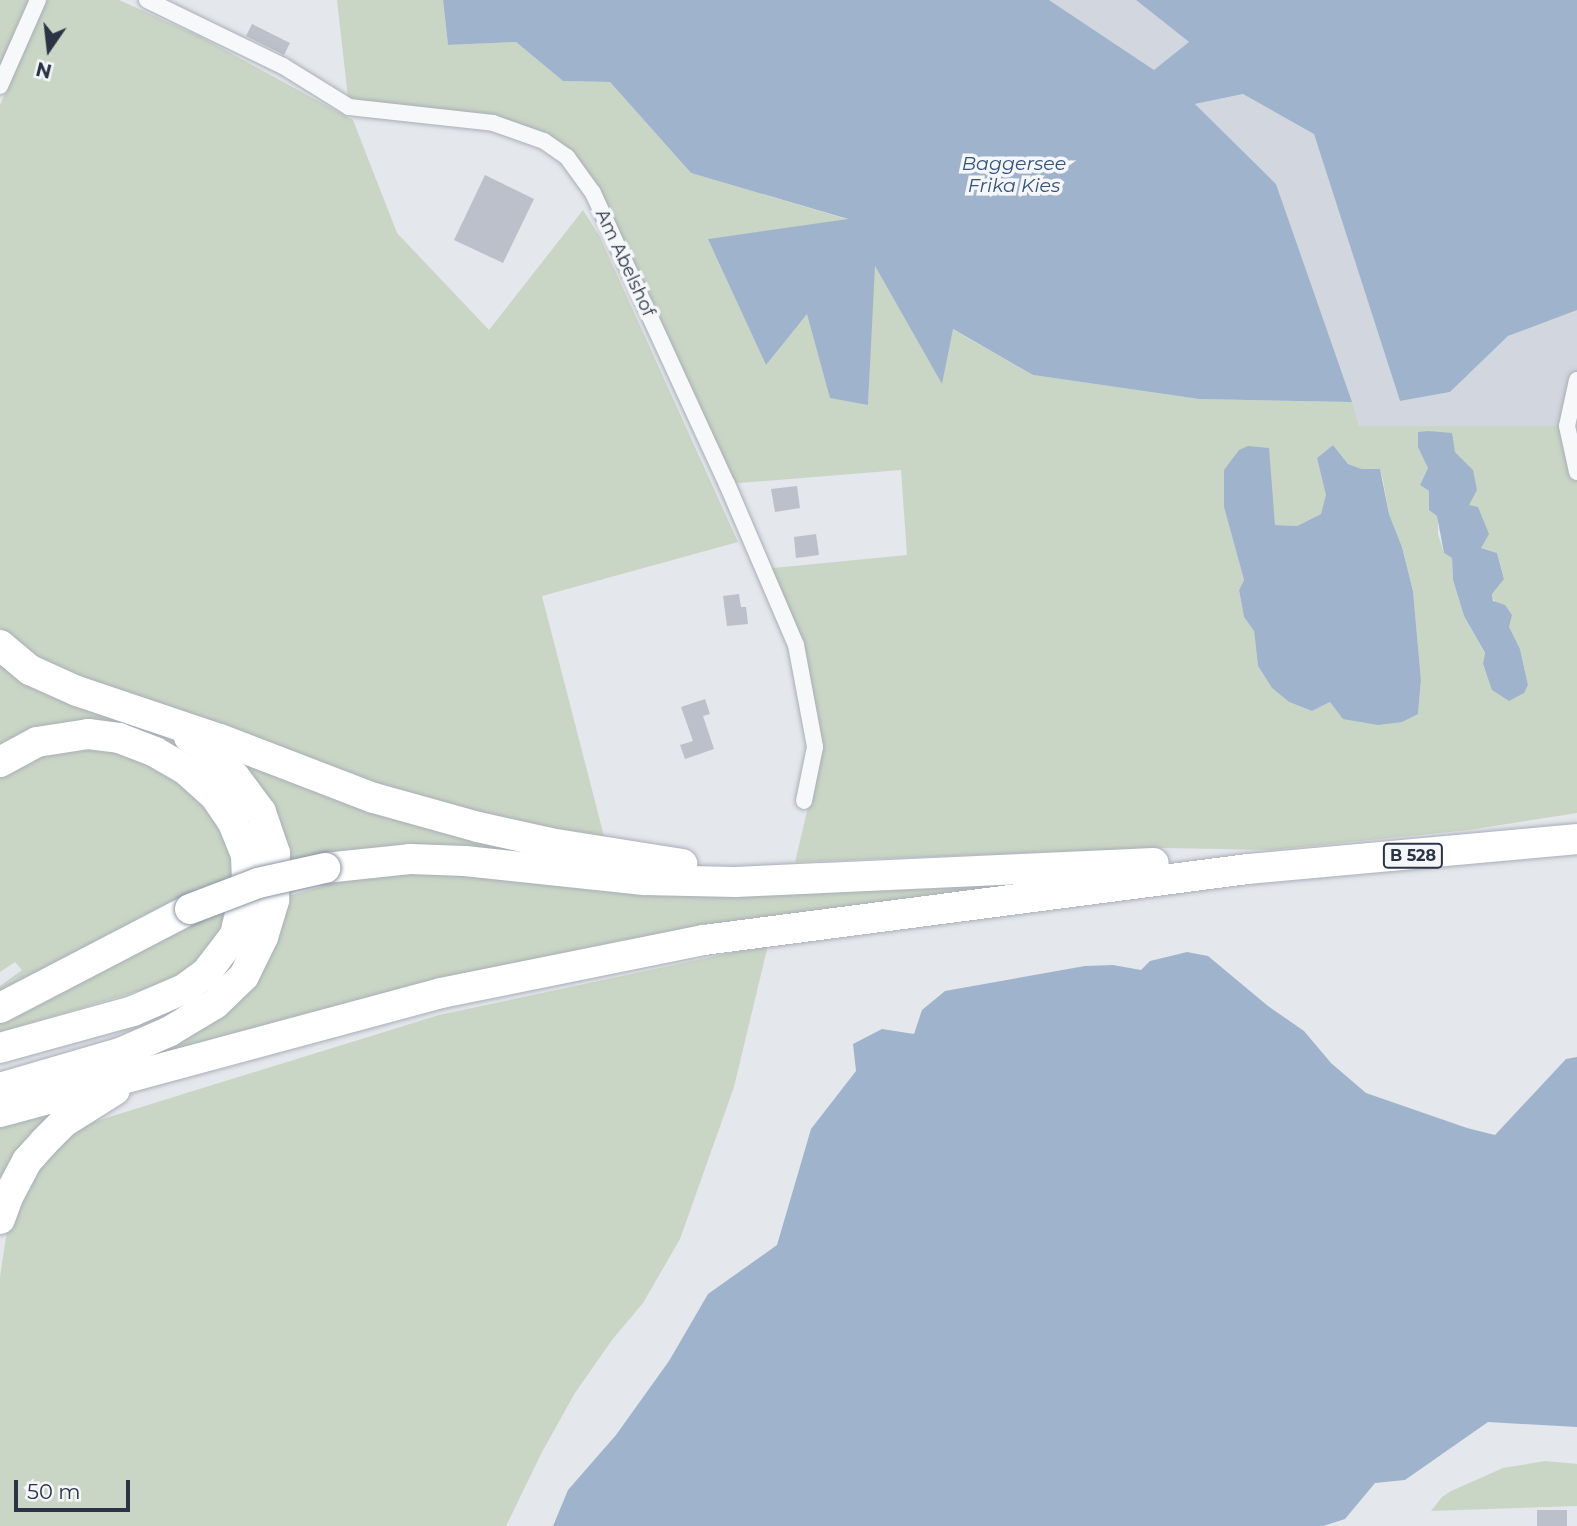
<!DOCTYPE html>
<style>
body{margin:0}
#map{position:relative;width:1577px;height:1526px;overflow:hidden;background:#e4e7ec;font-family:Montserrat,sans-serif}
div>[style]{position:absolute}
.built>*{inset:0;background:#d2d6de}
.green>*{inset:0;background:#c9d6c5}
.water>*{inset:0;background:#9fb4cc}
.building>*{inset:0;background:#bbc0ca}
.roads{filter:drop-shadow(0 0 2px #a9aeb7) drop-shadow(0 0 2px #a9aeb7)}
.street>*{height:16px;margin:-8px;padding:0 8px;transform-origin:8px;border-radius:8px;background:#f7f8fa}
.highway>*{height:30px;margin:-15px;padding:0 15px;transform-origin:15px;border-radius:15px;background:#fff}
.bridges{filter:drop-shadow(0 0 2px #8b94a3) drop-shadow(0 0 2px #8b94a3)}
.highway-bridge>*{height:30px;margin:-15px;padding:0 15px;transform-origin:15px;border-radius:15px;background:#fff}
span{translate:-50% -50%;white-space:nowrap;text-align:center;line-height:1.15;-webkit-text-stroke:7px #f4f6f9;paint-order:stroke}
.shield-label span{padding:2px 5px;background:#f4f6f9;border:2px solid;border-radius:5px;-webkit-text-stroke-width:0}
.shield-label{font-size:16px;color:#2b3445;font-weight:700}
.street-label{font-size:18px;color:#2b3445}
.water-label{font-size:19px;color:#34527a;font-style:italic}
.north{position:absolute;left:14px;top:14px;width:70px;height:70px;-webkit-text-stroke:5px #f4f6f9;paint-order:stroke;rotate:194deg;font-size:19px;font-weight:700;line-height:28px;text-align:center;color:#2b3445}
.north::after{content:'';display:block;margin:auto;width:24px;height:32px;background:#2b3445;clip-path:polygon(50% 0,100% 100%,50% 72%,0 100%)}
.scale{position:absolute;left:14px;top:1480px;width:116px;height:32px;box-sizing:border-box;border:4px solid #2b3445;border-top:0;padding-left:9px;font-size:21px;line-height:24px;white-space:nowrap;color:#2b3445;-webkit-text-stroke:5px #f4f6f9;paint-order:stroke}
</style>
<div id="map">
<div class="built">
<div style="clip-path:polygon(1049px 0,1136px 0,1189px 42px,1158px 73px)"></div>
<div style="clip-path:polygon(1244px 94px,1314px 133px,1400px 401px,1450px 392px,1508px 336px,1577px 308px,1577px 380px,1567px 426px,1359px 426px,1276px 184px,1195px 104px)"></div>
</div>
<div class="green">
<div style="clip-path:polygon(0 0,38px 0,0 86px)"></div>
<div style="clip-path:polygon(45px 0,119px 0,201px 37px,353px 120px,397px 233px,489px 330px,583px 210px,599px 235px,738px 542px,542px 596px,606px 844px,468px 812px,358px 780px,45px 663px,0 628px,0 105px)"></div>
<div style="clip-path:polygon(evenodd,337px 0,443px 0,448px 45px,516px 42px,563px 81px,610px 82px,691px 173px,850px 220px,709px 239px,766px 365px,807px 313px,868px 404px,874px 264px,942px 383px,952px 329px,1033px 375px,1199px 399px,1352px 402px,1359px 426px,1567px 426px,1577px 472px,1577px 813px,1469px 830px,1271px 850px,1164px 848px,795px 862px,809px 803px,815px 747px,796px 645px,763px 569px,907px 555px,901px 470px,727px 484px,567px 157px,493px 123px,349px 107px,337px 0,1428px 431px,1446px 435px,1455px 452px,1473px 470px,1469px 505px,1481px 548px,1497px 553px,1504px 578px,1492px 594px,1494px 601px,1520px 649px,1528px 685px,1509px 701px,1487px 675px,1483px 665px,1485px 654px,1464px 616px,1453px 580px,1452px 558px,1444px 553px,1438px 534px,1438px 515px,1429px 491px,1420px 485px,1428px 468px,1428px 431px,337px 0,1333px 445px,1348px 464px,1362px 469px,1380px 469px,1383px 480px,1389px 514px,1402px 547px,1413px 591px,1421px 680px,1418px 714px,1330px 702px,1312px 711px,1289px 702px,1272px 688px,1258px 666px,1254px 631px,1244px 617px,1239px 590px,1244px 580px,1224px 506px,1272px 496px,1275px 525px,1297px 526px,1321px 514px,1327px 495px,1317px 458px,1333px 445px)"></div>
<div style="clip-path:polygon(0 661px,166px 736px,203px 759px,261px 836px,156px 744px,0 754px)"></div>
<div style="clip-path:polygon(71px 742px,148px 757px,218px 812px,240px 875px,197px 889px,0 996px,0 986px,22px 970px,15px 962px,0 972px,0 772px)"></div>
<div style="clip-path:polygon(213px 746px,537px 851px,281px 867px)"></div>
<div style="clip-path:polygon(422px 873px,1088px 877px,793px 914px,479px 974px,313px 1012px,41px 1089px,178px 1036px,288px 896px,356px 877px)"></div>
<div style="clip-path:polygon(236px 907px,223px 939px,182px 974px,145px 989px,0 1032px,0 1019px,195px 921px)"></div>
<div style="clip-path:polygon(768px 945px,734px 1087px,680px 1239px,643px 1303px,612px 1340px,575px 1393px,542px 1452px,506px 1526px,0 1526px,0 1277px,8px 1224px,45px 1160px,77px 1127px,439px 1015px)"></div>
<div style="clip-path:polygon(90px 1095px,0 1195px,0 1121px)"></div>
<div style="clip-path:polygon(1545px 1461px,1577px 1464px,1577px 1506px,1431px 1511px,1442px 1497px,1451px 1491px,1503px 1468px)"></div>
</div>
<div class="water">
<div style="clip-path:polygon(443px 0,1049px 0,1154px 70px,1189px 42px,1136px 0,1577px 0,1577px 310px,1508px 336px,1450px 392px,1400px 401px,1314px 134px,1243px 94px,1195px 104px,1276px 184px,1352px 402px,1199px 399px,1033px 375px,953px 329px,942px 384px,875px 266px,868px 405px,830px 398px,807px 314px,766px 365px,708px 239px,848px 219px,691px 173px,610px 82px,563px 81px,516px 42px,448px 45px)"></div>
<div style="clip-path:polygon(1428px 431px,1452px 433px,1455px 452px,1473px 470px,1477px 490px,1469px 505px,1478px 507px,1489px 534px,1481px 548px,1497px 553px,1504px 579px,1492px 594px,1493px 601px,1505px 605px,1512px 615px,1509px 627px,1520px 649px,1528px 685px,1524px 693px,1509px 701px,1492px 690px,1483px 664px,1485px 653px,1464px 616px,1453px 580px,1452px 558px,1444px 553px,1437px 516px,1429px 510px,1429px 491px,1420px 485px,1428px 468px,1418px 447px,1418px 432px)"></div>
<div style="clip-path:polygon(1333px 445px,1348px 464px,1362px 469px,1380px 469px,1389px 514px,1402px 547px,1413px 591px,1421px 680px,1418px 714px,1402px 722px,1378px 725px,1343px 719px,1330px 702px,1312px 711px,1289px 702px,1272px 688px,1258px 666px,1254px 631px,1244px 617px,1239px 590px,1244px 580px,1224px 507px,1224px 470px,1239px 450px,1248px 446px,1269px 448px,1275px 525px,1297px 526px,1321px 514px,1326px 495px,1317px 458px)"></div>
<div style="clip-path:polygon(1187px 952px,1208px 956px,1268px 1006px,1304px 1031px,1331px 1063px,1366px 1093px,1467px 1128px,1495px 1135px,1566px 1059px,1577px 1057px,1577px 1427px,1488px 1422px,1405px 1480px,1375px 1483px,1345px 1519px,1323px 1526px,553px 1526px,568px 1490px,616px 1435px,669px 1361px,708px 1294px,777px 1245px,811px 1129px,856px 1071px,853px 1044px,882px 1029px,914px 1034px,922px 1010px,945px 991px,1085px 966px,1113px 965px,1141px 970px,1150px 961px)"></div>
</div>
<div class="building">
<div style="clip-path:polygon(252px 24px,290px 43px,284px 55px,246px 36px)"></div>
<div style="clip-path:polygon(485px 175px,534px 199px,503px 263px,454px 240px)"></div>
<div style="clip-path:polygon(797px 486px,800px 508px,775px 512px,771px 489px)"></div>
<div style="clip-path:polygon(816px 534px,819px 555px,796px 558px,794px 537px)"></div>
<div style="clip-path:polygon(739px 594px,741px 607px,746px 607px,748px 624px,727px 626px,723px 596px)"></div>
<div style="clip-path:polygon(705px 699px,710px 714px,703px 716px,714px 749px,685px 759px,680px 745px,693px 741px,681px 707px)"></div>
<div style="clip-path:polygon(1537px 1510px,1567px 1510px,1567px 1526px,1537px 1526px)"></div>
</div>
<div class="roads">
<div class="street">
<div style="left:147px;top:0;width:151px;rotate:25.9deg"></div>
<div style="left:283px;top:66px;width:78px;rotate:31.8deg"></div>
<div style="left:349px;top:107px;width:145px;rotate:6.3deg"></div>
<div style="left:493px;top:123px;width:54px;rotate:19.4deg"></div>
<div style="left:544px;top:141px;width:28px;rotate:35deg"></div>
<div style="left:567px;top:157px;width:44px;rotate:54.2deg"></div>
<div style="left:593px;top:193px;width:320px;rotate:65.3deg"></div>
<div style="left:727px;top:484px;width:175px;rotate:66.8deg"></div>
<div style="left:796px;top:645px;width:104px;rotate:79.4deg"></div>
<div style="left:815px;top:747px;width:55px;rotate:101.5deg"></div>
<div style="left:0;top:86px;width:94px;rotate:-66.2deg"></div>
<div style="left:1577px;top:380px;width:47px;rotate:102.3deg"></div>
<div style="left:1567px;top:426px;width:47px;rotate:77.7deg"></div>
</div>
<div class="highway">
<div style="left:0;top:645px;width:39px;rotate:40deg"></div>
<div style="left:30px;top:670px;width:51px;rotate:24.1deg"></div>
<div style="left:77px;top:691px;width:151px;rotate:18.6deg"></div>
<div style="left:220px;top:739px;width:165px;rotate:21deg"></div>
<div style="left:374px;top:798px;width:108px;rotate:15.6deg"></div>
<div style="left:478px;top:827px;width:74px;rotate:12.5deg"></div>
<div style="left:550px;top:843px;width:134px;rotate:9deg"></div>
<div style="left:0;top:762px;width:42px;rotate:-28.4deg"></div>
<div style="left:37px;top:742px;width:52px;rotate:-8.9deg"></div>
<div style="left:88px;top:734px;width:31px;rotate:7deg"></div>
<div style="left:119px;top:738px;width:39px;rotate:21deg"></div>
<div style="left:155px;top:752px;width:36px;rotate:30deg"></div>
<div style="left:186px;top:770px;width:39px;rotate:42deg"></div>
<div style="left:215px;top:796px;width:32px;rotate:56deg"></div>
<div style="left:233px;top:823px;width:35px;rotate:68deg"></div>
<div style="left:246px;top:855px;width:28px;rotate:88deg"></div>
<div style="left:247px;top:883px;width:53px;rotate:103deg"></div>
<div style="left:235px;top:935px;width:48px;rotate:127.3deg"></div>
<div style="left:206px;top:973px;width:27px;rotate:144deg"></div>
<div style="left:184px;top:989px;width:56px;rotate:156.7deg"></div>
<div style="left:133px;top:1011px;width:138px;rotate:164.5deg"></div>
<div style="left:325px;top:868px;width:85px;rotate:-6deg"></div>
<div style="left:410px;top:859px;width:55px;rotate:2.1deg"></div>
<div style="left:465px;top:861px;width:180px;rotate:6.1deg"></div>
<div style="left:644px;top:880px;width:91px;rotate:1.3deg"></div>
<div style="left:735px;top:882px;width:419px;rotate:-2.6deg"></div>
<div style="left:0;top:1008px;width:214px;rotate:-27.5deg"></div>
<div style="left:0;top:1088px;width:125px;rotate:-16.3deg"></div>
<div style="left:120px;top:1053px;width:55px;rotate:-23.7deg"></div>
<div style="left:170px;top:1031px;width:52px;rotate:-31deg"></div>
<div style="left:215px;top:1004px;width:40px;rotate:-44deg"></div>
<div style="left:244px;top:976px;width:43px;rotate:-64deg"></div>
<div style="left:263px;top:937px;width:39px;rotate:-73deg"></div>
<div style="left:274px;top:900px;width:47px;rotate:-88.8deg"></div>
<div style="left:275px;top:853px;width:43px;rotate:-108.9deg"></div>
<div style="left:261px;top:812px;width:44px;rotate:-126.6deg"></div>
<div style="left:235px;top:777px;width:42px;rotate:-135deg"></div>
<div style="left:205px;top:747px;width:19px;rotate:-148deg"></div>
<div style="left:0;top:1112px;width:457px;rotate:-15.1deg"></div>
<div style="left:441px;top:993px;width:268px;rotate:-11.4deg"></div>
<div style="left:704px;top:940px;width:549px;rotate:-7.44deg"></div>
<div style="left:1248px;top:869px;width:330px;rotate:-5.2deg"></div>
<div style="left:0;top:1219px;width:23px;rotate:-70deg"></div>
<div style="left:8px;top:1197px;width:41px;rotate:-62.2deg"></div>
<div style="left:27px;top:1161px;width:25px;rotate:-48deg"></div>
<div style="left:44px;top:1142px;width:28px;rotate:-45deg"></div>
<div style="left:64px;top:1122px;width:60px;rotate:-32.1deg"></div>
</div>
</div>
<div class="bridges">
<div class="highway-bridge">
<div style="left:190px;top:909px;width:73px;rotate:-20.9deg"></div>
<div style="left:258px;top:883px;width:69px;rotate:-12.6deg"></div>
</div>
</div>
<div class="shield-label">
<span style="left:1413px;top:856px">B 528</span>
</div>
<div class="street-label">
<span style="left:625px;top:263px;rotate:65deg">Am Abelshof</span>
</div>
<div class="water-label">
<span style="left:1014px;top:175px">Baggersee<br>Frika Kies</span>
</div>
<div class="north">N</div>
<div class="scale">50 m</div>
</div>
